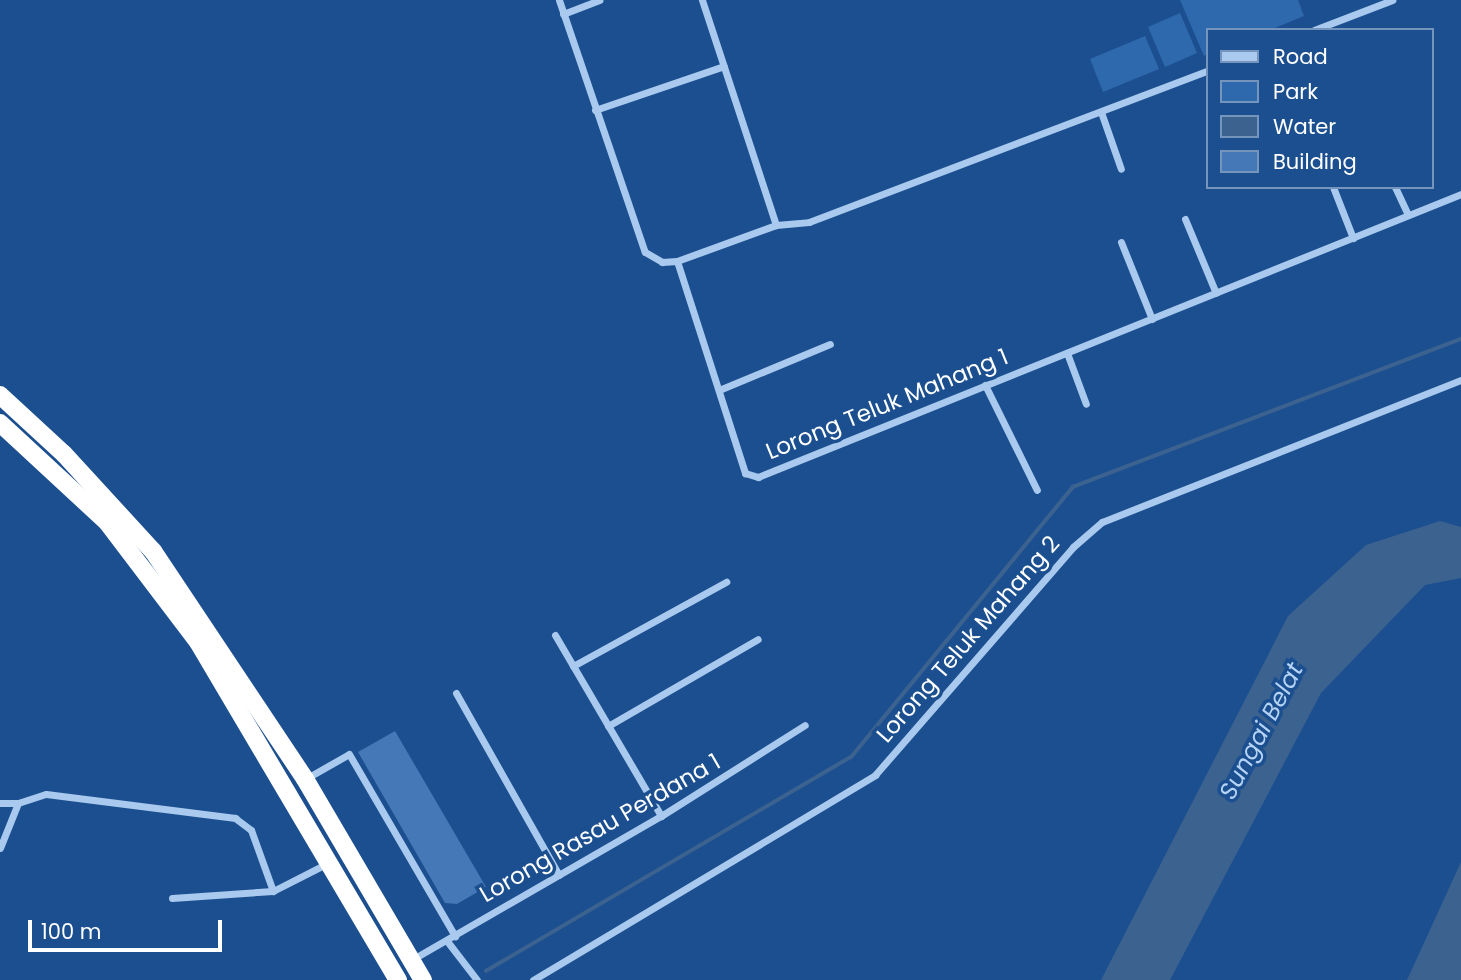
<!DOCTYPE html>
<style>
body{margin:0}
#map{position:relative;width:1461px;height:980px;overflow:hidden;background:#1b4f8f;font-family:Poppins,sans-serif}
div>[style]{position:absolute}
.green>*{inset:0;background:#2e69ad}
.water>*{inset:0;background:#3c6290}
.stream>*{height:3.5px;margin:-1.75px;padding:0 1.75px;transform-origin:1.75px;border-radius:1.75px;background:#3c6290}
.building>*{inset:0;background:#4478b7}
.street>*{height:7px;margin:-3.5px;padding:0 3.5px;transform-origin:3.5px;border-radius:3.5px;background:#a9c9ee}
.highway>*{height:18px;margin:-9px;padding:0 9px;transform-origin:9px;border-radius:9px;background:#fff}
span{translate:-50% -50%;white-space:nowrap;text-align:center;line-height:1.15;-webkit-text-stroke:7px #1b4f8f;paint-order:stroke}
.street-label{font-size:23px;color:#fff}
.water-label{font-size:24px;color:#b5d3f5;font-style:italic}
.legend{position:absolute;left:1206px;top:28px;width:228px;height:161px;box-sizing:border-box;background:#1b4f8f;border:2px solid #7695bc;margin:0;padding:9px 12px;list-style:none;font-size:21px;color:#fff}
.legend li{display:flex;align-items:center;gap:14px;height:35px}
.legend b{width:35px;border:2px solid #7695bc}
.scale{position:absolute;left:28px;top:920px;width:194px;height:32px;box-sizing:border-box;border:4px solid #fff;border-top:0;padding-left:9px;font-size:21px;line-height:24px;white-space:nowrap;color:#fff;-webkit-text-stroke:5px #1b4f8f;paint-order:stroke}
</style>
<div id="map">
<div class="green">
<div style="clip-path:polygon(1180px 0,1298px 0,1304px 16px,1270px 30px,1207px 30px,1207px 54px,1204px 56px)"></div>
<div style="clip-path:polygon(1180px 13px,1197px 53px,1165px 67px,1148px 27px)"></div>
<div style="clip-path:polygon(1145px 36px,1159px 69px,1103px 92px,1090px 59px)"></div>
</div>
<div class="water">
<div style="clip-path:polygon(1440px 521px,1461px 527px,1461px 578px,1425px 585px,1321px 693px,1170px 980px,1101px 980px,1288px 616px,1366px 545px)"></div>
<div style="clip-path:polygon(1461px 862px,1461px 980px,1407px 980px)"></div>
</div>
<div class="stream">
<div style="left:486px;top:971px;width:424px;rotate:-30.4deg"></div>
<div style="left:852px;top:756px;width:348px;rotate:-50.6deg"></div>
<div style="left:1073px;top:487px;width:415px;rotate:-20.9deg"></div>
</div>
<div class="building">
<div style="clip-path:polygon(395px 731px,486px 887px,457px 904px,445px 903px,358px 752px)"></div>
</div>
<div class="street">
<div style="left:559px;top:0;width:266px;rotate:71.2deg"></div>
<div style="left:645px;top:252px;width:20px;rotate:30deg"></div>
<div style="left:662px;top:262px;width:15px;rotate:-4deg"></div>
<div style="left:677px;top:261px;width:105px;rotate:-20deg"></div>
<div style="left:776px;top:225px;width:33px;rotate:-5deg"></div>
<div style="left:809px;top:222px;width:426px;rotate:-20.8deg"></div>
<div style="left:702px;top:0;width:237px;rotate:71.8deg"></div>
<div style="left:563px;top:14px;width:39px;rotate:-21deg"></div>
<div style="left:1314px;top:30px;width:84px;rotate:-21deg"></div>
<div style="left:595px;top:110px;width:136px;rotate:-18.8deg"></div>
<div style="left:1101px;top:112px;width:60px;rotate:70.7deg"></div>
<div style="left:1333px;top:187px;width:55px;rotate:68.6deg"></div>
<div style="left:1395px;top:187px;width:31px;rotate:65deg"></div>
<div style="left:1185px;top:219px;width:80px;rotate:67.3deg"></div>
<div style="left:1121px;top:242px;width:83px;rotate:68.1deg"></div>
<div style="left:677px;top:261px;width:223px;rotate:72.2deg"></div>
<div style="left:745px;top:473px;width:14px;rotate:17deg"></div>
<div style="left:758px;top:477px;width:758px;rotate:-21.93deg"></div>
<div style="left:1067px;top:353px;width:54px;rotate:69.6deg"></div>
<div style="left:985px;top:385px;width:117px;rotate:63.7deg"></div>
<div style="left:719px;top:390px;width:120px;rotate:-22.5deg"></div>
<div style="left:555px;top:635px;width:210px;rotate:59.6deg"></div>
<div style="left:573px;top:666px;width:175px;rotate:-28.8deg"></div>
<div style="left:456px;top:693px;width:209px;rotate:60.5deg"></div>
<div style="left:608px;top:726px;width:173px;rotate:-30.1deg"></div>
<div style="left:307px;top:778px;width:48px;rotate:-29.7deg"></div>
<div style="left:349px;top:754px;width:211px;rotate:59.8deg"></div>
<div style="left:0;top:803px;width:18px"></div>
<div style="left:0;top:848px;width:48px;rotate:-68.2deg"></div>
<div style="left:18px;top:803px;width:29px;rotate:-18deg"></div>
<div style="left:46px;top:794px;width:191px;rotate:7.2deg"></div>
<div style="left:235px;top:818px;width:20px;rotate:37deg"></div>
<div style="left:251px;top:830px;width:65px;rotate:70.2deg"></div>
<div style="left:172px;top:898px;width:101px;rotate:-4deg"></div>
<div style="left:273px;top:891px;width:62px;rotate:-27deg"></div>
<div style="left:447px;top:941px;width:49px;rotate:52.4deg"></div>
<div style="left:413px;top:959px;width:286px;rotate:-30deg"></div>
<div style="left:661px;top:816px;width:170px;rotate:-32.3deg"></div>
<div style="left:533px;top:980px;width:399px;rotate:-30.9deg"></div>
<div style="left:875px;top:775px;width:302px;rotate:-49deg"></div>
<div style="left:1073px;top:547px;width:38px;rotate:-41deg"></div>
<div style="left:1102px;top:522px;width:386px;rotate:-21.6deg"></div>
</div>
<div class="highway">
<div style="left:0;top:395px;width:87px;rotate:42.7deg"></div>
<div style="left:64px;top:454px;width:132px;rotate:47.5deg"></div>
<div style="left:153px;top:551px;width:274px;rotate:56.3deg"></div>
<div style="left:305px;top:779px;width:233px;rotate:59.6deg"></div>
<div style="left:0;top:423px;width:146px;rotate:42.8deg"></div>
<div style="left:107px;top:522px;width:151px;rotate:52.8deg"></div>
<div style="left:198px;top:642px;width:393px;rotate:59.4deg"></div>
</div>
<div class="street-label">
<span style="left:887px;top:404px;rotate:-22deg">Lorong Teluk Mahang 1</span>
<span style="left:968px;top:639px;rotate:-49deg">Lorong Teluk Mahang 2</span>
<span style="left:600px;top:828px;rotate:-30deg">Lorong Rasau Perdana 1</span>
</div>
<div class="water-label">
<span style="left:1261px;top:731px;rotate:-62deg">Sungai Belat</span>
</div>
<ul class="legend">
<li><b style="height:9px;background:#a9c9ee"></b>Road</li>
<li><b style="height:19px;background:#2e69ad"></b>Park</li>
<li><b style="height:19px;background:#3c6290"></b>Water</li>
<li><b style="height:19px;background:#4478b7"></b>Building</li>
</ul>
<div class="scale">100 m</div>
</div>
